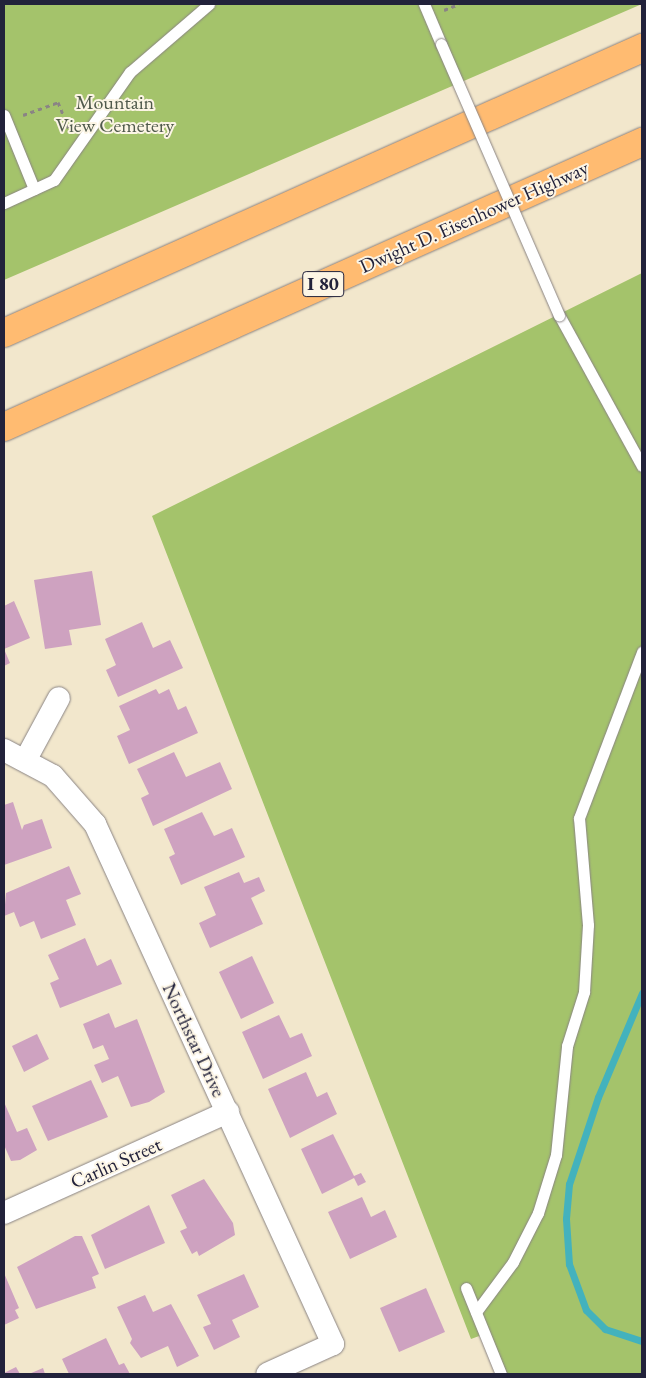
<!DOCTYPE html>
<style>
body{margin:0}
#map{position:relative;width:646px;height:1378px;overflow:hidden;background:#f2e7cc;font-family:"EB Garamond",serif}
div>[style]{position:absolute}
.green>*{inset:0;background:#a4c36b}
.stream>*{height:7px;margin:-3.5px;padding:0 3.5px;transform-origin:3.5px;border-radius:3.5px;background:#43b2bd}
.building>*{inset:0;background:#cea2c0}
.path>*{height:3px;margin-top:-1.5px;transform-origin:0;background:repeating-linear-gradient(90deg,#8a8484 0 4px,transparent 0 8px)}
.roads{filter:drop-shadow(0 0 1px #8a8484) drop-shadow(0 0 1px #8a8484)}
.service>*{height:11px;margin:-5.5px;padding:0 5.5px;transform-origin:5.5px;border-radius:5.5px;background:#fff}
.minor>*{height:22px;margin:-11px;padding:0 11px;transform-origin:11px;border-radius:11px;background:#fff}
.motorway>*{height:28px;margin:-14px;padding:0 14px;transform-origin:14px;border-radius:14px;background:#ffbb71}
.bridges{filter:drop-shadow(0 0 1px #8a8484) drop-shadow(0 0 1px #8a8484)}
.service-bridge>*{height:11px;margin:-5.5px;padding:0 5.5px;transform-origin:5.5px;border-radius:5.5px;background:#fff}
span{translate:-50% -50%;white-space:nowrap;text-align:center;line-height:1.15;-webkit-text-stroke:4px #fcf5e5;paint-order:stroke}
.shield-label span{padding:1px 4px;background:#fcf5e5;border:1px solid;border-radius:4px;-webkit-text-stroke-width:0}
.shield-label{font-size:19px;color:#22223b;font-weight:700}
.park-label{font-size:20px;color:#505a4c}
.street-label{font-size:20px;color:#22223b}
.frame{position:absolute;inset:0;border:5px solid #22223b;pointer-events:none}
</style>
<div id="map">
<div class="green">
<div style="clip-path:polygon(4px 4px,642px 4px,4px 280px)"></div>
<div style="clip-path:polygon(642px 273px,642px 1374px,507px 1374px,490px 1332px,471px 1339px,152px 516px)"></div>
</div>
<div class="stream">
<div style="left:642px;top:993px;width:113px;rotate:112.9deg"></div>
<div style="left:598px;top:1097px;width:92px;rotate:108.4deg"></div>
<div style="left:569px;top:1184px;width:35px;rotate:95deg"></div>
<div style="left:566px;top:1219px;width:45px;rotate:86.2deg"></div>
<div style="left:569px;top:1264px;width:49px;rotate:69.7deg"></div>
<div style="left:586px;top:1310px;width:27px;rotate:45deg"></div>
<div style="left:605px;top:1329px;width:39px;rotate:18deg"></div>
</div>
<div class="building">
<div style="clip-path:polygon(92px 571px,101px 625px,69px 630px,72px 645px,45px 649px,34px 580px)"></div>
<div style="clip-path:polygon(14px 601px,30px 638px,4px 649px,10px 663px,4px 666px,4px 606px)"></div>
<div style="clip-path:polygon(142px 622px,153px 648px,170px 640px,183px 668px,118px 697px,106px 670px,116px 665px,105px 639px)"></div>
<div style="clip-path:polygon(156px 689px,159px 694px,169px 689px,178px 710px,186px 706px,198px 733px,129px 764px,117px 736px,130px 730px,119px 706px)"></div>
<div style="clip-path:polygon(174px 752px,186px 777px,220px 762px,232px 789px,153px 826px,141px 798px,149px 794px,137px 769px)"></div>
<div style="clip-path:polygon(13px 802px,22px 830px,24px 825px,42px 819px,52px 848px,4px 865px,4px 805px)"></div>
<div style="clip-path:polygon(202px 812px,214px 836px,232px 828px,245px 857px,181px 885px,169px 857px,175px 854px,164px 829px)"></div>
<div style="clip-path:polygon(69px 866px,81px 894px,66px 900px,76px 925px,41px 939px,34px 921px,20px 927px,14px 912px,4px 916px,6px 893px)"></div>
<div style="clip-path:polygon(239px 872px,244px 883px,259px 877px,265px 891px,251px 898px,263px 924px,210px 948px,199px 923px,216px 915px,204px 887px)"></div>
<div style="clip-path:polygon(85px 938px,97px 966px,111px 959px,122px 984px,60px 1008px,50px 983px,59px 979px,48px 955px)"></div>
<div style="clip-path:polygon(252px 956px,274px 1003px,241px 1019px,219px 972px)"></div>
<div style="clip-path:polygon(109px 1013px,115px 1028px,137px 1019px,165px 1092px,149px 1102px,131px 1107px,118px 1076px,102px 1083px,94px 1065px,109px 1059px,103px 1045px,93px 1049px,83px 1024px)"></div>
<div style="clip-path:polygon(279px 1015px,290px 1038px,302px 1033px,312px 1056px,263px 1079px,242px 1032px)"></div>
<div style="clip-path:polygon(37px 1034px,49px 1059px,24px 1072px,12px 1046px)"></div>
<div style="clip-path:polygon(306px 1072px,317px 1097px,327px 1092px,337px 1114px,290px 1138px,268px 1089px)"></div>
<div style="clip-path:polygon(91px 1080px,108px 1117px,48px 1141px,32px 1106px)"></div>
<div style="clip-path:polygon(4px 1102px,17px 1132px,27px 1128px,37px 1150px,20px 1160px,11px 1161px,4px 1145px)"></div>
<div style="clip-path:polygon(333px 1134px,354px 1176px,361px 1173px,366px 1182px,358px 1186px,354px 1178px,322px 1194px,301px 1149px)"></div>
<div style="clip-path:polygon(204px 1179px,233px 1223px,235px 1235px,199px 1256px,197px 1251px,192px 1254px,180px 1231px,187px 1228px,171px 1195px)"></div>
<div style="clip-path:polygon(362px 1197px,371px 1217px,385px 1210px,397px 1237px,350px 1259px,328px 1212px)"></div>
<div style="clip-path:polygon(149px 1205px,165px 1243px,105px 1269px,91px 1235px)"></div>
<div style="clip-path:polygon(75px 1236px,82px 1236px,99px 1274px,92px 1277px,96px 1288px,36px 1309px,17px 1267px)"></div>
<div style="clip-path:polygon(4px 1273px,19px 1308px,15px 1310px,19px 1318px,4px 1325px)"></div>
<div style="clip-path:polygon(244px 1274px,259px 1307px,232px 1320px,240px 1337px,214px 1350px,203px 1327px,211px 1324px,197px 1295px)"></div>
<div style="clip-path:polygon(426px 1288px,445px 1332px,399px 1352px,380px 1308px)"></div>
<div style="clip-path:polygon(145px 1295px,153px 1312px,171px 1304px,199px 1356px,177px 1367px,168px 1346px,141px 1358px,130px 1343px,132px 1339px,117px 1307px)"></div>
<div style="clip-path:polygon(106px 1338px,119px 1365px,124px 1363px,130px 1374px,69px 1374px,62px 1359px)"></div>
<div style="clip-path:polygon(16px 1367px,20px 1374px,4px 1374px,4px 1373px)"></div>
<div style="clip-path:polygon(43px 1368px,45px 1374px,29px 1374px)"></div>
</div>
<div class="path">
<div style="left:444px;top:10px;width:16px;rotate:-22deg"></div>
<div style="left:23px;top:115px;width:37px;rotate:-20deg"></div>
<div style="left:58px;top:102px;width:29px;rotate:68deg"></div>
</div>
<div class="roads">
<div class="service">
<div style="left:424px;top:4px;width:43px;rotate:67deg"></div>
<div style="left:4px;top:115px;width:80px;rotate:67.9deg"></div>
<div style="left:4px;top:203px;width:55px;rotate:-24.7deg"></div>
<div style="left:54px;top:180px;width:132px;rotate:-54.9deg"></div>
<div style="left:130px;top:72px;width:104px;rotate:-40.7deg"></div>
<div style="left:559px;top:315px;width:172px;rotate:61.2deg"></div>
<div style="left:466px;top:1288px;width:93px;rotate:67.9deg"></div>
<div style="left:476px;top:1312px;width:62px;rotate:-53.5deg"></div>
<div style="left:513px;top:1262px;width:55px;rotate:-63deg"></div>
<div style="left:538px;top:1213px;width:61px;rotate:-72.8deg"></div>
<div style="left:556px;top:1155px;width:110px;rotate:-84.2deg"></div>
<div style="left:567px;top:1046px;width:57px;rotate:-72.5deg"></div>
<div style="left:584px;top:992px;width:67px;rotate:-86.6deg"></div>
<div style="left:588px;top:925px;width:107px;rotate:-94.8deg"></div>
<div style="left:579px;top:818px;width:178px;rotate:-69.2deg"></div>
</div>
<div class="minor">
<div style="left:4px;top:750px;width:55px;rotate:28deg"></div>
<div style="left:53px;top:776px;width:64px;rotate:48.8deg"></div>
<div style="left:95px;top:824px;width:572px;rotate:65.41deg"></div>
<div style="left:333px;top:1344px;width:72px;rotate:155.6deg"></div>
<div style="left:26px;top:759px;width:69px;rotate:-61.6deg"></div>
<div style="left:4px;top:1213px;width:246px;rotate:-24.3deg"></div>
</div>
<div class="motorway">
<div style="left:4px;top:333px;width:699px;rotate:-24.07deg"></div>
<div style="left:4px;top:427px;width:699px;rotate:-24.07deg"></div>
</div>
</div>
<div class="bridges">
<div class="service-bridge">
<div style="left:441px;top:44px;width:296px;rotate:66.5deg"></div>
</div>
</div>
<div class="shield-label">
<span style="left:323px;top:284px">I 80</span>
</div>
<div class="park-label">
<span style="left:115px;top:114px">Mountain<br>View Cemetery</span>
</div>
<div class="street-label">
<span style="left:474px;top:217px;rotate:-24deg">Dwight D. Eisenhower Highway</span>
<span style="left:194px;top:1040px;rotate:65deg">Northstar Drive</span>
<span style="left:116px;top:1163px;rotate:-24deg">Carlin Street</span>
</div>
<div class="frame"></div>
</div>
